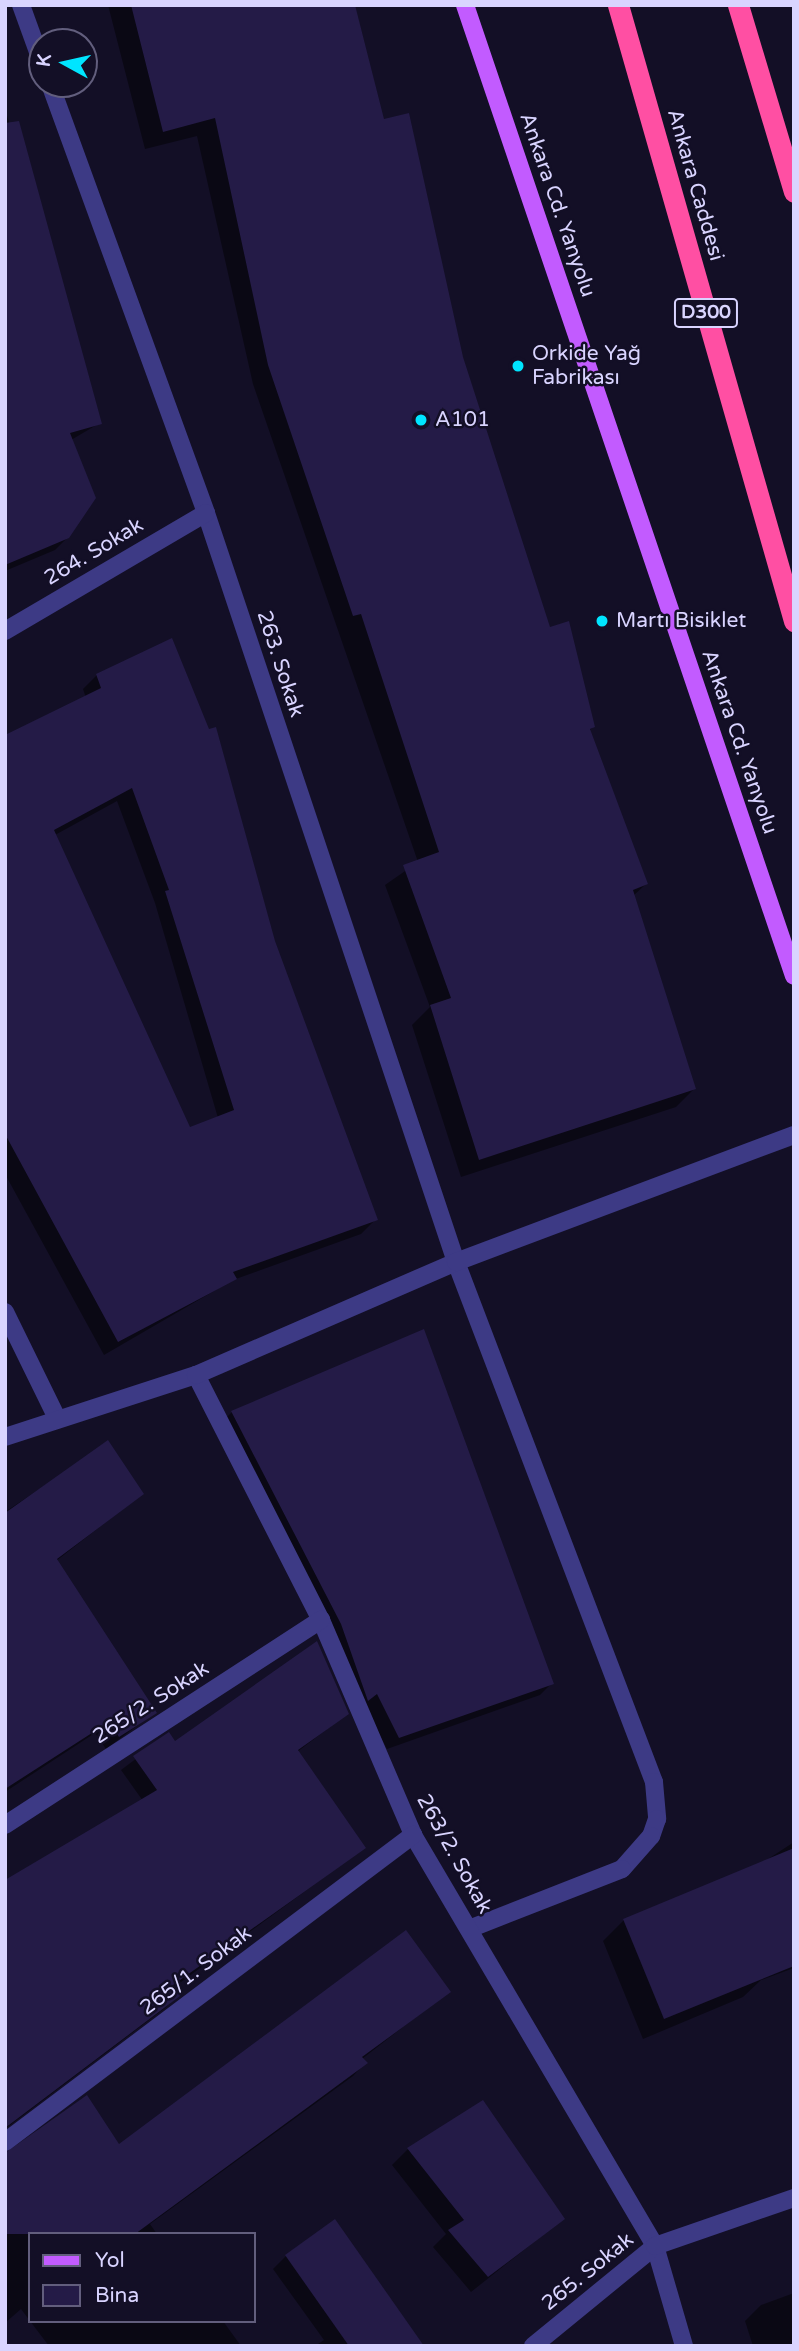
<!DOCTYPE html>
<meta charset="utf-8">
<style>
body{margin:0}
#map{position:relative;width:799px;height:2351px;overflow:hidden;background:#130f26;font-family:"Varela Round",sans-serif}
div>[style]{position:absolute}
.shadow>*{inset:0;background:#0007}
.building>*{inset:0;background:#241b47}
.street>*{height:18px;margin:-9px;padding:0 9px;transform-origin:9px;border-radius:9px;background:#3d3a85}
.primary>*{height:18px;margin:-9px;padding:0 9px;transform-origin:9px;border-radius:9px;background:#c25bff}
.highway>*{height:21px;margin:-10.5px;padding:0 10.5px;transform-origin:10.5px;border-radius:10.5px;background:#ff4fa3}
.dots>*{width:19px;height:19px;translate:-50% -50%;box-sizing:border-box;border:4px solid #130f26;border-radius:50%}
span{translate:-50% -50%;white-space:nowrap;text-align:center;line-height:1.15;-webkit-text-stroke:5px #130f26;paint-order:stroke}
.shield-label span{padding:2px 5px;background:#130f26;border:2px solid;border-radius:5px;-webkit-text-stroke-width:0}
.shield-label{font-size:19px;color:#d9d4ff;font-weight:700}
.street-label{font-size:21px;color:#d9d4ff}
.poi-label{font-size:21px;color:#d9d4ff}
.left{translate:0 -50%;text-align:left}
.frame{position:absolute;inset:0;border:7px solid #d9d4ff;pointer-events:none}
.legend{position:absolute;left:28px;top:2232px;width:228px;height:91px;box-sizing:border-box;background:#130f26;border:2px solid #625e7d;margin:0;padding:9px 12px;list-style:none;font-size:21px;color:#d9d4ff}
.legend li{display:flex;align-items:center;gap:14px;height:35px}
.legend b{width:35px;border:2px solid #625e7d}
.north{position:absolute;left:28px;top:28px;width:70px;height:70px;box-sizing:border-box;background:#130f26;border:2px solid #625e7d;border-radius:50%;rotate:278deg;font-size:19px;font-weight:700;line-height:28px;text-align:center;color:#d9d4ff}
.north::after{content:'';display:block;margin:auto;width:24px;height:32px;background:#00e5ff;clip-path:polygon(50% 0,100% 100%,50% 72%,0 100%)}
</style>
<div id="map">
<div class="shadow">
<div style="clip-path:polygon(108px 5px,353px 5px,382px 121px,549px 630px,593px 727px,589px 731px,646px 884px,633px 896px,694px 1089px,676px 1107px,461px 1177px,412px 1025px,430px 1007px,385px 885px,418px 862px,253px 384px,197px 136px,145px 149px)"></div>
<div style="clip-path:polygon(5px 109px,100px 423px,71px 440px,68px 537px,55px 550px,5px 571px)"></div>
<div style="clip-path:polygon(evenodd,97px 675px,274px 941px,376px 1219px,361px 1234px,233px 1280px,104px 1355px,5px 1174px,5px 737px,86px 698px,83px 689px,97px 675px,117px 801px,155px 903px,218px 1118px,189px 1130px,55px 835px,117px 801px)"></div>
<div style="clip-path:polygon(232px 1412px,552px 1683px,540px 1695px,387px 1749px,220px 1424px)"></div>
<div style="clip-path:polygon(108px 1443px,142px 1494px,56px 1561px,154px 1713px,106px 1749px,95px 1733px,5px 1792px,5px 1512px)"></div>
<div style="clip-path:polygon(347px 1714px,297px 1752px,364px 1848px,173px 1988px,178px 1996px,165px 2008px,5px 2129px,5px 1882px,143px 1801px,121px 1770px,169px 1734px,175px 1744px)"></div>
<div style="clip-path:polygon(794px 1842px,794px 1968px,761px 1980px,743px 1997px,643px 2039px,603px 1941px,624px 1920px,762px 1863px)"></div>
<div style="clip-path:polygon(449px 1991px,362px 2059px,365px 2063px,353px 2076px,150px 2224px,157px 2234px,30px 2234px,30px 2321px,21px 2309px,5px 2323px,5px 2154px,119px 2146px)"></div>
<div style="clip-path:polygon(408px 2149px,563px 2219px,471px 2292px,433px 2247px,446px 2234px,392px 2165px)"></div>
<div style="clip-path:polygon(286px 2256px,405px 2346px,315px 2346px,324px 2340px,273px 2269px)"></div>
<div style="clip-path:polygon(794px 2293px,794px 2346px,753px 2346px,745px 2321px,761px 2305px)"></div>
<div style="clip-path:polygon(30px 2321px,223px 2321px,241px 2346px,49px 2346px)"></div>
</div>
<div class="building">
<div style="clip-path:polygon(131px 5px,355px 5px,384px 119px,409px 113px,463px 357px,550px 627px,569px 621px,595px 727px,590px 729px,648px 884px,633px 890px,696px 1089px,479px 1160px,430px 1005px,451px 998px,403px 865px,439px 852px,361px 614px,353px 616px,268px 365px,215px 118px,163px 132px)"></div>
<div style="clip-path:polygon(19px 121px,102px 424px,70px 433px,96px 498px,69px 538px,5px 565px,5px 123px)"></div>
<div style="clip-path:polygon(evenodd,172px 638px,209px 729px,216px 727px,275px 941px,378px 1220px,233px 1272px,237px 1279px,118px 1342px,5px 1134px,5px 735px,101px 688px,96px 674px,172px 638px,132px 788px,169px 890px,165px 891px,234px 1110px,190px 1127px,54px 830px,132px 788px)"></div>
<div style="clip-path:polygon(424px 1329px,554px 1684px,399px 1738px,377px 1694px,368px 1701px,341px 1624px,231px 1411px)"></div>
<div style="clip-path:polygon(108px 1440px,144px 1494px,57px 1559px,157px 1713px,119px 1737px,109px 1722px,5px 1789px,5px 1513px)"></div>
<div style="clip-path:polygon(317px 1641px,349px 1714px,298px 1750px,366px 1848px,173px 1985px,180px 1996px,5px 2128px,5px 1880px,157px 1790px,133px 1756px,169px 1732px,175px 1741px)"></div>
<div style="clip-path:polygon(794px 1848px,794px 1966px,664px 2019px,623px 1919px)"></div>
<div style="clip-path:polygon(406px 1930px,451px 1992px,362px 2057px,368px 2063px,135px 2234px,5px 2234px,5px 2153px,87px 2095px,119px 2144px)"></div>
<div style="clip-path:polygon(483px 2100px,565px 2219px,488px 2277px,448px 2230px,464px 2220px,407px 2148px)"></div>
<div style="clip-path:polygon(335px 2219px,424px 2346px,349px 2346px,285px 2255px)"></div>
</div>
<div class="street">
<div style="left:21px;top:5px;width:62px;rotate:70.1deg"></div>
<div style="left:50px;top:84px;width:456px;rotate:70deg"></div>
<div style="left:206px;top:513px;width:790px;rotate:71.54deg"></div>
<div style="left:456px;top:1262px;width:556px;rotate:69.15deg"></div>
<div style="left:654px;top:1782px;width:37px;rotate:85deg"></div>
<div style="left:657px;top:1819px;width:18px;rotate:109deg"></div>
<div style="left:651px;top:1836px;width:44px;rotate:131.3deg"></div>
<div style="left:622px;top:1869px;width:164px;rotate:158.6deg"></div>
<div style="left:5px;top:631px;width:233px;rotate:-30.4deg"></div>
<div style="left:5px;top:1312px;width:118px;rotate:63.9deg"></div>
<div style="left:196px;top:1375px;width:275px;rotate:63deg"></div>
<div style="left:321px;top:1620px;width:234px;rotate:66.8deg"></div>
<div style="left:413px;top:1835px;width:477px;rotate:59.5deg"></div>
<div style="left:655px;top:2246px;width:104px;rotate:73.8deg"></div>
<div style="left:5px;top:1437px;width:201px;rotate:-18deg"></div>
<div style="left:196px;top:1375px;width:283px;rotate:-23.5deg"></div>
<div style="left:456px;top:1262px;width:361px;rotate:-20.6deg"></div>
<div style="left:5px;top:1825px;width:377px;rotate:-33deg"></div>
<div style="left:5px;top:2142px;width:511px;rotate:-36.96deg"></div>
<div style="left:533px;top:2346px;width:158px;rotate:-39.3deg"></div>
<div style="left:655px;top:2246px;width:147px;rotate:-19.1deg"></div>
</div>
<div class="primary">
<div style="left:465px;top:5px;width:1025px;rotate:71.28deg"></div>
</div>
<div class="highway">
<div style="left:618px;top:5px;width:641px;rotate:74.05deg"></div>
<div style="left:738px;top:5px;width:195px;rotate:73.3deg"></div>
</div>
<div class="dots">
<div style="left:518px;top:366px;background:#00e5ff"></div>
<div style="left:421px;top:420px;background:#00e5ff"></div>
<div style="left:602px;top:621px;background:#00e5ff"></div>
</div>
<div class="shield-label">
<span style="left:706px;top:313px">D300</span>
</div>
<div class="street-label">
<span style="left:695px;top:185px;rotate:74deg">Ankara Caddesi</span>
<span style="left:557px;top:205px;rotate:71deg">Ankara Cd. Yanyolu</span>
<span style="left:94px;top:552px;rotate:-31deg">264. Sokak</span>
<span style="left:280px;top:664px;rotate:72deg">263. Sokak</span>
<span style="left:739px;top:742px;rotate:71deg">Ankara Cd. Yanyolu</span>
<span style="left:151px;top:1703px;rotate:-33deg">265/2. Sokak</span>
<span style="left:454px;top:1854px;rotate:61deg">263/2. Sokak</span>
<span style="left:196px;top:1971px;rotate:-37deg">265/1. Sokak</span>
<span style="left:588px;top:2272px;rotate:-39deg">265. Sokak</span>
</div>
<div class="poi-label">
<span class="left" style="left:532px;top:366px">Orkide Yağ<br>Fabrikası</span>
<span class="left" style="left:435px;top:420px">A101</span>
<span class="left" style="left:616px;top:621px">Martı Bisiklet</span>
</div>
<div class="frame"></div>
<ul class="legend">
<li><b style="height:9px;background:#c25bff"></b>Yol</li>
<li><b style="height:19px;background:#241b47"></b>Bina</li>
</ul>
<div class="north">K</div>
</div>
